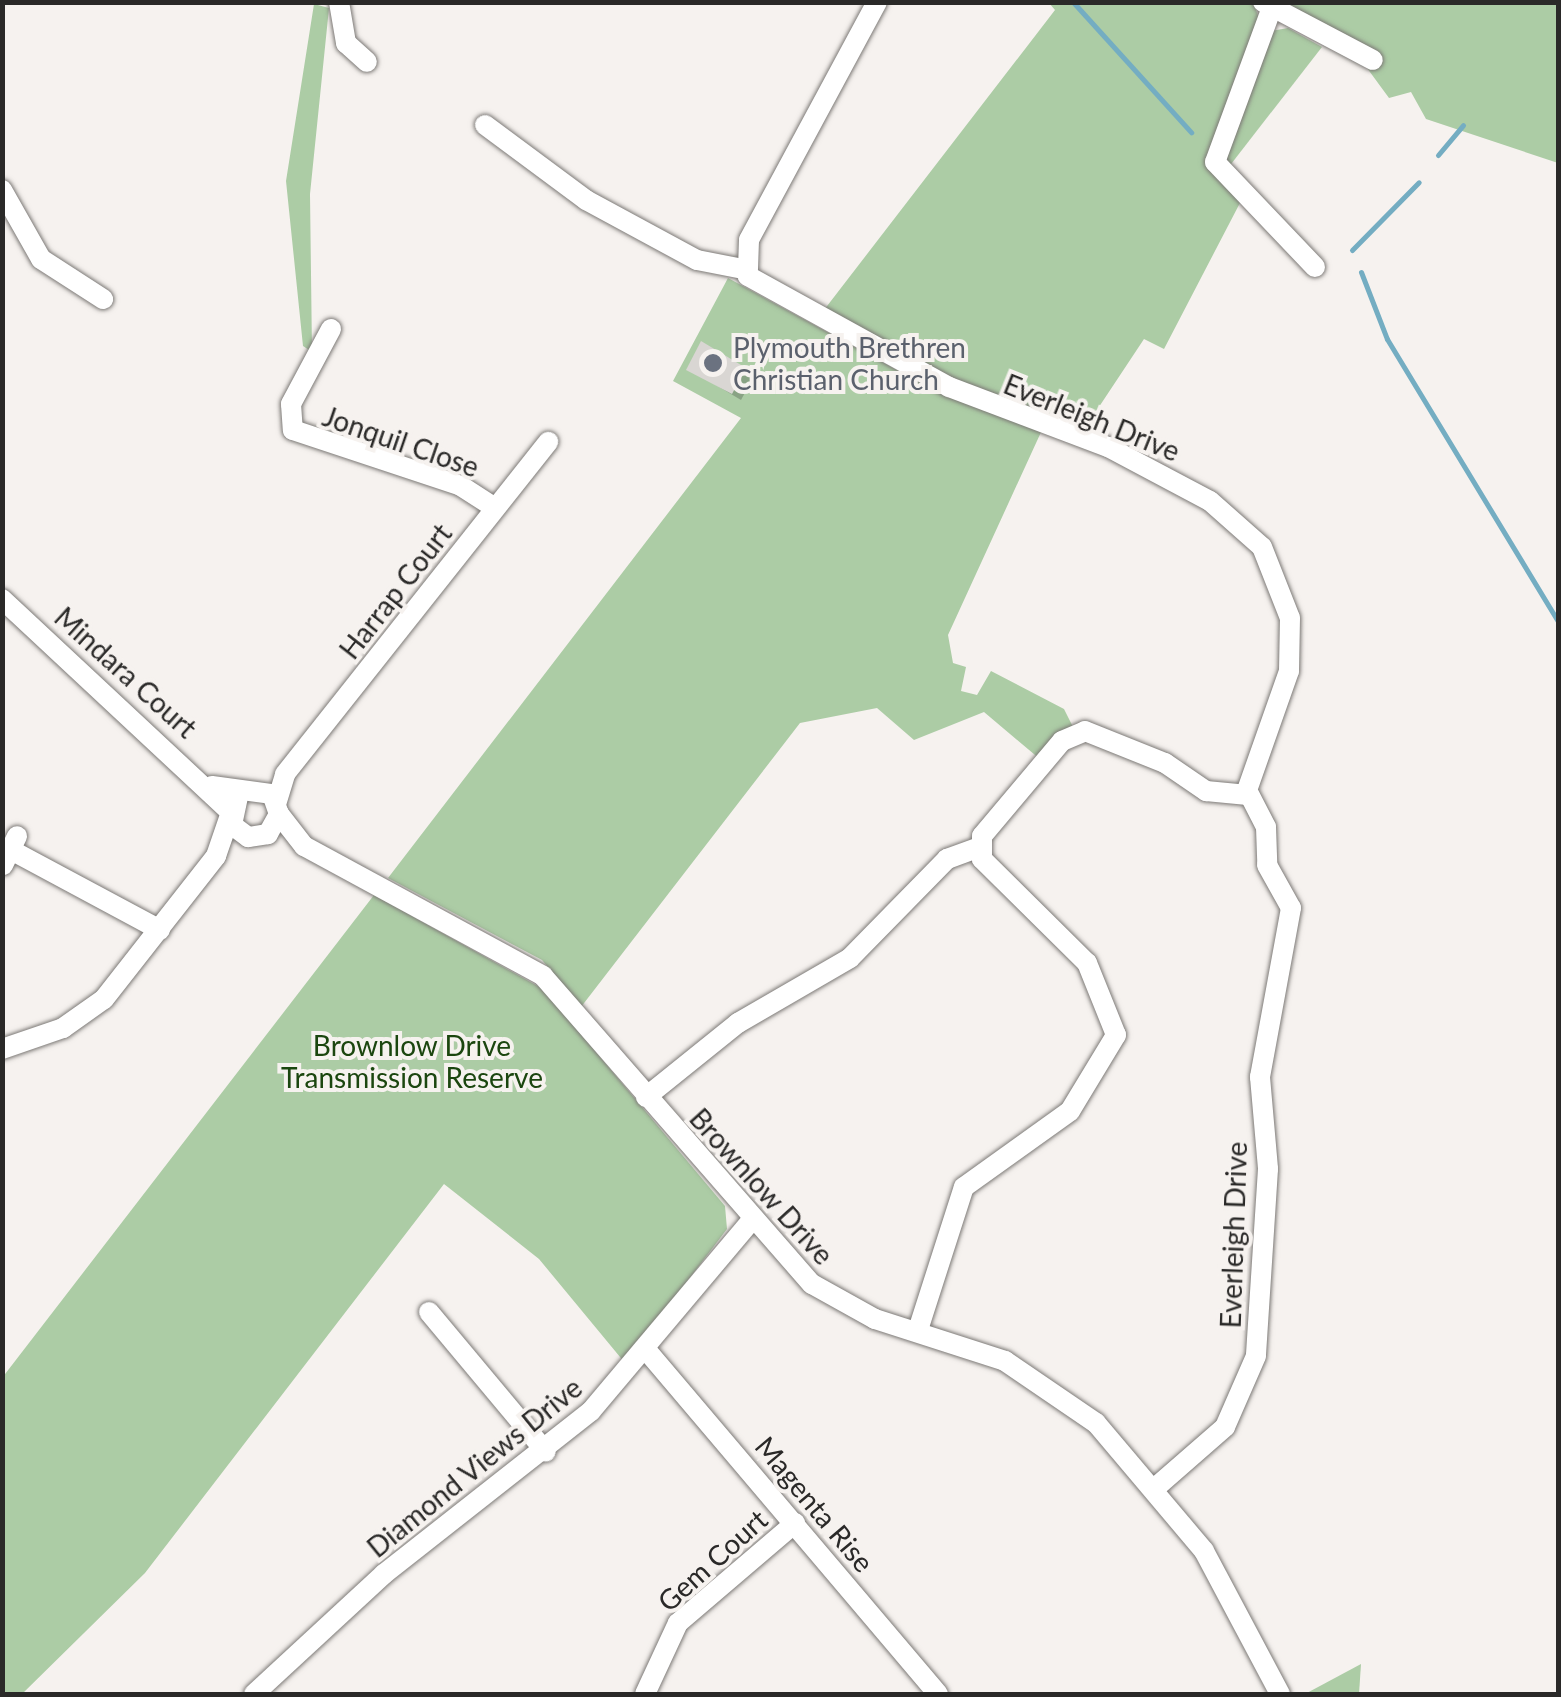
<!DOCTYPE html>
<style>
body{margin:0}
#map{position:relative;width:1561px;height:1697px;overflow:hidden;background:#f6f2ef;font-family:Lato,sans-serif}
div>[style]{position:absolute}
.green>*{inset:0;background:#accca5}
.shadow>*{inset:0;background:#0003}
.stream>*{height:5px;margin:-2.5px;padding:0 2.5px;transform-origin:2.5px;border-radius:2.5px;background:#74adc2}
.building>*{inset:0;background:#d9d6d3}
.roads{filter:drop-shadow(0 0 2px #7c7976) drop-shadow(0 0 2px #7c7976)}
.street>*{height:20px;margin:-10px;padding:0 10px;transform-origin:10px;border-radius:10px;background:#fff}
.dots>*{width:28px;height:28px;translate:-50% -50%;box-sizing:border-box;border:5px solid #f6f2ef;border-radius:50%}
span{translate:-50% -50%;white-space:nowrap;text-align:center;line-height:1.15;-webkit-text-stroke:8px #f6f2ef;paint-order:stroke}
.worship-label{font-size:28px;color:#5b616d}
.left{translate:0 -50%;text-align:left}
.street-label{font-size:28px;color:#2a2928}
.park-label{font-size:28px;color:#1b460f}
.frame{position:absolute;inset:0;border:5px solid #2a2928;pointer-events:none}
</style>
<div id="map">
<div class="green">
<div style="clip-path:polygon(1253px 2px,1259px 18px,1208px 155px,1241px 201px,1164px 349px,1144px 339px,1085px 428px,958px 382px,824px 310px,1055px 10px,1049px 3px)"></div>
<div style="clip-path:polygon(1274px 3px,1558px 3px,1558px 163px,1426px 119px,1411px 92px,1389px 98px,1367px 68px)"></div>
<div style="clip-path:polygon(314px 4px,329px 8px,310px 194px,312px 352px,303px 346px,286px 181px)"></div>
<div style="clip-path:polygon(1288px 28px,1322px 47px,1228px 168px,1224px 149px,1271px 31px)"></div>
<div style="clip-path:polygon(728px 278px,928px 387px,1042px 430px,948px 635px,953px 663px,966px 667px,961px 691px,977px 695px,991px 671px,1064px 709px,1073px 727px,1041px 760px,984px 712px,914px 740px,877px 708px,800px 723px,581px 1007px,542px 960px,388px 878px,741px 418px,673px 381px)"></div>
<div style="clip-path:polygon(374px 895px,543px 989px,725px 1206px,727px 1229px,625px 1363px,539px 1259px,444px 1184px,145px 1573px,22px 1694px,3px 1694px,2px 1378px)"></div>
<div style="clip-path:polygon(1361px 1664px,1359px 1694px,1305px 1694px)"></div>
</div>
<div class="shadow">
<div style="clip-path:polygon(689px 369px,745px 370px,753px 378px,741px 400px)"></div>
</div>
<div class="stream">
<div style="left:1073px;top:2px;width:176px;rotate:47.8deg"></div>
<div style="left:1438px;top:155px;width:39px;rotate:-50deg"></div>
<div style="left:1352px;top:250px;width:95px;rotate:-45.4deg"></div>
<div style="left:1361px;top:272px;width:72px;rotate:68.8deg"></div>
<div style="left:1387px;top:339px;width:330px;rotate:58.8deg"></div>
</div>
<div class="building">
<div style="clip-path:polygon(701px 341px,746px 368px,732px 394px,686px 370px)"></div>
</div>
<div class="roads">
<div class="street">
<div style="left:339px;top:2px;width:42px;rotate:80.3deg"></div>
<div style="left:346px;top:43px;width:28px;rotate:42deg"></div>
<div style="left:877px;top:2px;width:270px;rotate:118.3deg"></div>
<div style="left:749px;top:240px;width:36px;rotate:92deg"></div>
<div style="left:748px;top:276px;width:230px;rotate:28.9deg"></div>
<div style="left:949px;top:387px;width:170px;rotate:20.7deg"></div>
<div style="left:1108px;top:447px;width:115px;rotate:27.9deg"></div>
<div style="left:1210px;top:501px;width:69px;rotate:41.5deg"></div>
<div style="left:1262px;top:547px;width:76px;rotate:68.5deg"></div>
<div style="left:1290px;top:618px;width:53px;rotate:91.1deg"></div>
<div style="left:1289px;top:671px;width:126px;rotate:109.4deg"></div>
<div style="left:1247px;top:790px;width:42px;rotate:62.8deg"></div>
<div style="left:1266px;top:827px;width:38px;rotate:88deg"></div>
<div style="left:1267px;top:865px;width:49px;rotate:60.8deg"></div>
<div style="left:1291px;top:908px;width:172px;rotate:100.4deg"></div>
<div style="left:1260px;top:1077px;width:92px;rotate:85deg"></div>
<div style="left:1268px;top:1169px;width:187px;rotate:93.7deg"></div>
<div style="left:1256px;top:1356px;width:77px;rotate:113.6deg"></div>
<div style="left:1225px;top:1427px;width:93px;rotate:138.9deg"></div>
<div style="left:1263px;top:2px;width:124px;rotate:27.8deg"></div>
<div style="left:1271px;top:10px;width:162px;rotate:110.2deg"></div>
<div style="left:1215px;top:162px;width:145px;rotate:46.4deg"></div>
<div style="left:485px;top:125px;width:126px;rotate:36.6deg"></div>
<div style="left:586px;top:200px;width:126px;rotate:28.4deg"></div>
<div style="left:697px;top:260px;width:47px;rotate:11.1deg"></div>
<div style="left:2px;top:190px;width:79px;rotate:60.5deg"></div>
<div style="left:41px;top:259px;width:74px;rotate:32.8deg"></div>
<div style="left:331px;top:329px;width:85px;rotate:118.1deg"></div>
<div style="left:291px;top:404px;width:26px;rotate:86deg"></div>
<div style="left:293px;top:430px;width:177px;rotate:18.4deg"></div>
<div style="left:461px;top:486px;width:40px;rotate:32.9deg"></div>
<div style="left:2px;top:599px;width:309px;rotate:43deg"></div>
<div style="left:212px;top:786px;width:61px;rotate:7.6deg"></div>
<div style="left:272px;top:794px;width:21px;rotate:71deg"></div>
<div style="left:279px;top:814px;width:23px;rotate:119deg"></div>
<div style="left:268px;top:834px;width:20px;rotate:171deg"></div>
<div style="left:248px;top:837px;width:20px;rotate:-143deg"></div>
<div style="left:232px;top:825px;width:35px;rotate:-78deg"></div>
<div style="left:277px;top:801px;width:28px;rotate:-73deg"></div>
<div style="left:285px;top:774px;width:424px;rotate:-51.6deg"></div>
<div style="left:279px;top:814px;width:41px;rotate:52deg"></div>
<div style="left:304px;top:846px;width:272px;rotate:28.5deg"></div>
<div style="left:543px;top:976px;width:409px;rotate:48.9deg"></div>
<div style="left:812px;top:1284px;width:72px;rotate:29.1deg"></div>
<div style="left:875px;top:1319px;width:137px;rotate:17.9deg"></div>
<div style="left:1005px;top:1361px;width:110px;rotate:34.3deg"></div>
<div style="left:1096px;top:1423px;width:167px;rotate:49.8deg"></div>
<div style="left:1204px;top:1551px;width:162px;rotate:62deg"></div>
<div style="left:11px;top:850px;width:169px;rotate:28.2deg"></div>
<div style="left:3px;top:865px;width:32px;rotate:-64deg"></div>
<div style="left:2px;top:1049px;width:65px;rotate:-19deg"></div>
<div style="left:63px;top:1028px;width:50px;rotate:-35.3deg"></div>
<div style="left:104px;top:999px;width:182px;rotate:-51.9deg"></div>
<div style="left:216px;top:856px;width:39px;rotate:-71deg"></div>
<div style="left:646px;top:1097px;width:118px;rotate:-38.8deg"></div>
<div style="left:738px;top:1023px;width:129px;rotate:-30.1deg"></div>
<div style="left:850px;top:958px;width:139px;rotate:-45.6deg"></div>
<div style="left:947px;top:859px;width:33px;rotate:-20deg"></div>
<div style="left:429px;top:1312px;width:182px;rotate:50.1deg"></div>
<div style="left:918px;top:1330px;width:150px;rotate:-72.2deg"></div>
<div style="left:964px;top:1187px;width:130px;rotate:-35.6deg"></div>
<div style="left:1070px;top:1111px;width:89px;rotate:-58.8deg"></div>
<div style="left:1116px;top:1035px;width:78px;rotate:-111.9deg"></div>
<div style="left:1087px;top:963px;width:148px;rotate:-135.3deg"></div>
<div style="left:982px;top:859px;width:23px;rotate:-90deg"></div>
<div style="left:982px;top:836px;width:124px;rotate:-49.9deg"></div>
<div style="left:1062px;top:741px;width:25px;rotate:-23deg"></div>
<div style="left:1085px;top:731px;width:86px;rotate:21.8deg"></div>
<div style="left:1165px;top:763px;width:50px;rotate:34.3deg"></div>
<div style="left:1206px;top:791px;width:42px;rotate:5.4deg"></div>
<div style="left:648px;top:1352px;width:448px;rotate:49.7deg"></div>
<div style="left:254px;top:1694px;width:177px;rotate:-42.7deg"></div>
<div style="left:384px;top:1574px;width:263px;rotate:-38.2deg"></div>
<div style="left:591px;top:1411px;width:247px;rotate:-49.9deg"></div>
<div style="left:645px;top:1694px;width:78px;rotate:-65.1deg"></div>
<div style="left:678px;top:1623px;width:154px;rotate:-40.5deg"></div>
</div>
</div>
<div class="dots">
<div style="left:713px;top:363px;background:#6b7280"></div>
</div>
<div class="worship-label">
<span class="left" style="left:733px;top:363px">Plymouth Brethren<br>Christian Church</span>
</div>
<div class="street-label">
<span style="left:1092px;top:417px;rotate:22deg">Everleigh Drive</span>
<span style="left:401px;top:441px;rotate:19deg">Jonquil Close</span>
<span style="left:395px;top:591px;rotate:-52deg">Harrap Court</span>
<span style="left:126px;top:672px;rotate:42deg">Mindara Court</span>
<span style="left:762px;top:1186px;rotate:48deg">Brownlow Drive</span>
<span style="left:1233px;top:1235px;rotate:-88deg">Everleigh Drive</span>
<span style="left:474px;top:1467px;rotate:-39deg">Diamond Views Drive</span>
<span style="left:815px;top:1504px;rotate:50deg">Magenta Rise</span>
<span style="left:712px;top:1560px;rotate:-42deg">Gem Court</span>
</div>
<div class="park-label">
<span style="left:412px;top:1061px">Brownlow Drive<br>Transmission Reserve</span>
</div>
<div class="frame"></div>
</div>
